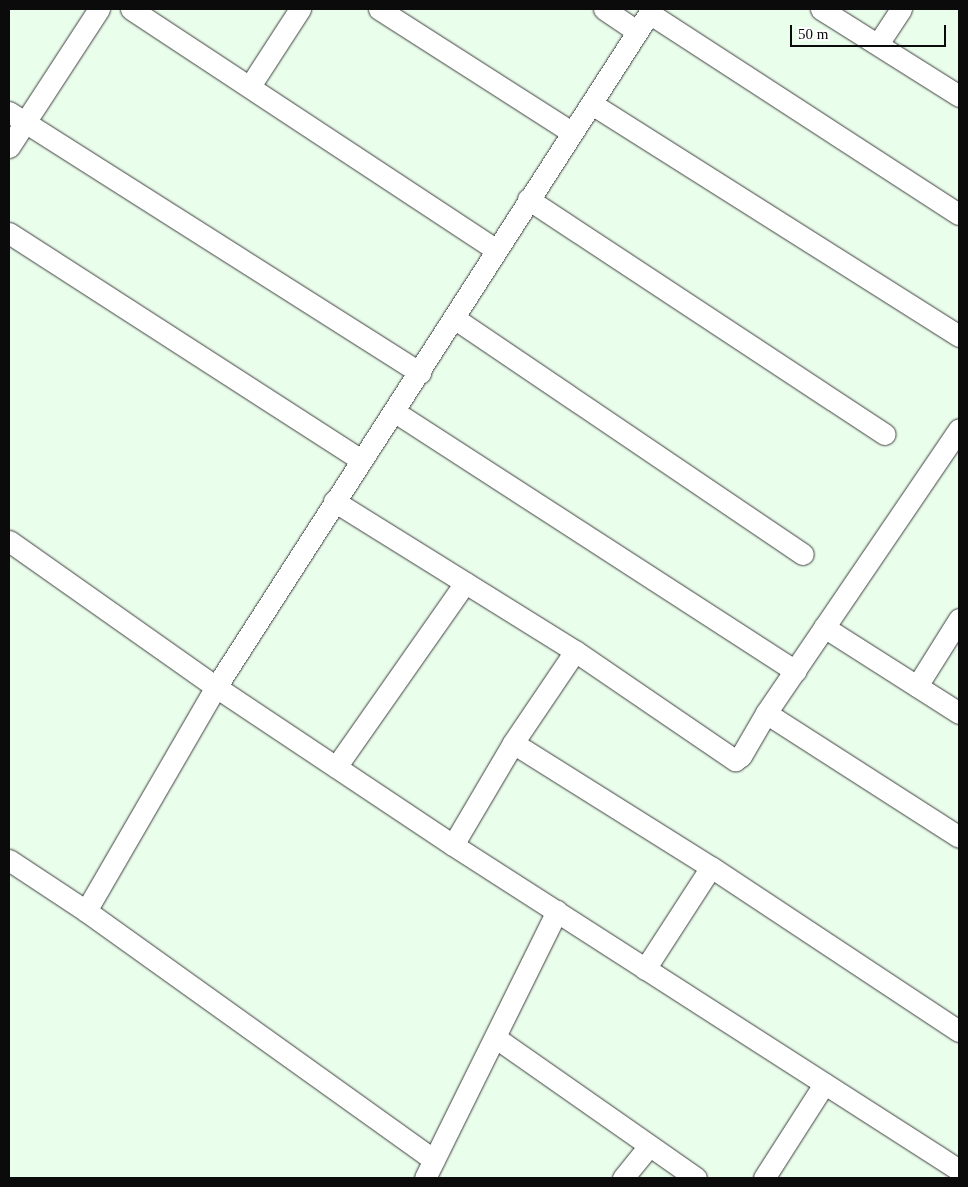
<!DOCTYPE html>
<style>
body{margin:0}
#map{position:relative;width:968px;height:1187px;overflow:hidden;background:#eafeec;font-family:"Times New Roman",serif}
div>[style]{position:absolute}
.roads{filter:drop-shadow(0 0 1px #3e3e3e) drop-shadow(0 0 1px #3e3e3e)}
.minor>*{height:21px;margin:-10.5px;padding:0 10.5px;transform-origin:10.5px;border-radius:10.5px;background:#fff}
span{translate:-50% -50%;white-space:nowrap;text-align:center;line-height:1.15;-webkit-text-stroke:5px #fff;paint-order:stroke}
.frame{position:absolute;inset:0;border:10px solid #0b0b0b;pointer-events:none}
.scale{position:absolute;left:790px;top:25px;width:156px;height:22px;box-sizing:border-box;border:2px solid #0b0b0b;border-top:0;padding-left:6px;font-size:15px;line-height:18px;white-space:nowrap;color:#0b0b0b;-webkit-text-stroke:4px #fff;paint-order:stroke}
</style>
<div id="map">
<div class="roads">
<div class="minor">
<div style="left:131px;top:9px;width:437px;rotate:33.4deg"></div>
<div style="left:379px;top:9px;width:228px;rotate:32.6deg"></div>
<div style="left:604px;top:9px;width:40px;rotate:34deg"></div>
<div style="left:821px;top:9px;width:163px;rotate:32.2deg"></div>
<div style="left:649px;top:13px;width:369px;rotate:33deg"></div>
<div style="left:878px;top:44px;width:42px;rotate:-56.7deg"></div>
<div style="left:250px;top:86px;width:92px;rotate:-57deg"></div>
<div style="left:592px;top:104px;width:434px;rotate:32.3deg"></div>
<div style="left:9px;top:112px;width:487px;rotate:32.4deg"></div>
<div style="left:9px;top:147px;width:165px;rotate:-56.9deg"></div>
<div style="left:528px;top:199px;width:427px;rotate:33.4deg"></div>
<div style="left:9px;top:233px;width:419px;rotate:32.8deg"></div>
<div style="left:454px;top:318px;width:421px;rotate:34.1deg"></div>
<div style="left:395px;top:412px;width:477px;rotate:32.9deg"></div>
<div style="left:334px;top:501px;width:284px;rotate:31.9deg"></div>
<div style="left:575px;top:651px;width:194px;rotate:34.3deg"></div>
<div style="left:735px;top:760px;width:7px;rotate:-34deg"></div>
<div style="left:741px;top:756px;width:50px;rotate:-59.8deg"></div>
<div style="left:766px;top:713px;width:343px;rotate:-55.8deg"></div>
<div style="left:9px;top:541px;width:253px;rotate:35.2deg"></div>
<div style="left:216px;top:687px;width:285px;rotate:33.7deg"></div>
<div style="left:453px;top:845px;width:601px;rotate:32.71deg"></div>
<div style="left:824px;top:627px;width:160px;rotate:32.5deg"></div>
<div style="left:917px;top:686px;width:79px;rotate:-57.9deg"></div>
<div style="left:766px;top:713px;width:229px;rotate:32.7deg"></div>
<div style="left:513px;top:743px;width:234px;rotate:32.1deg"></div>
<div style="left:711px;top:867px;width:297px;rotate:33.5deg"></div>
<div style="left:336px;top:767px;width:225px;rotate:-55deg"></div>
<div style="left:453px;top:845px;width:118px;rotate:-59.5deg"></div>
<div style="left:513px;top:743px;width:111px;rotate:-56deg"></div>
<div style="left:9px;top:860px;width:92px;rotate:33.5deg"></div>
<div style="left:645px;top:969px;width:121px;rotate:-57.1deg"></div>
<div style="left:496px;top:1038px;width:244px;rotate:35deg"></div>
<div style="left:434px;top:1160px;width:428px;rotate:-144.4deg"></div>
<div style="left:86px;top:911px;width:259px;rotate:-59.9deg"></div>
<div style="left:216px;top:687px;width:806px;rotate:-57.26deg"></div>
<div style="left:425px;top:1178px;width:298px;rotate:-63.7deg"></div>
<div style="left:623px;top:1178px;width:41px;rotate:-50.9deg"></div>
<div style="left:764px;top:1178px;width:112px;rotate:-57.4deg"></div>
</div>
</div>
<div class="frame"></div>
<div class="scale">50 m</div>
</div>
